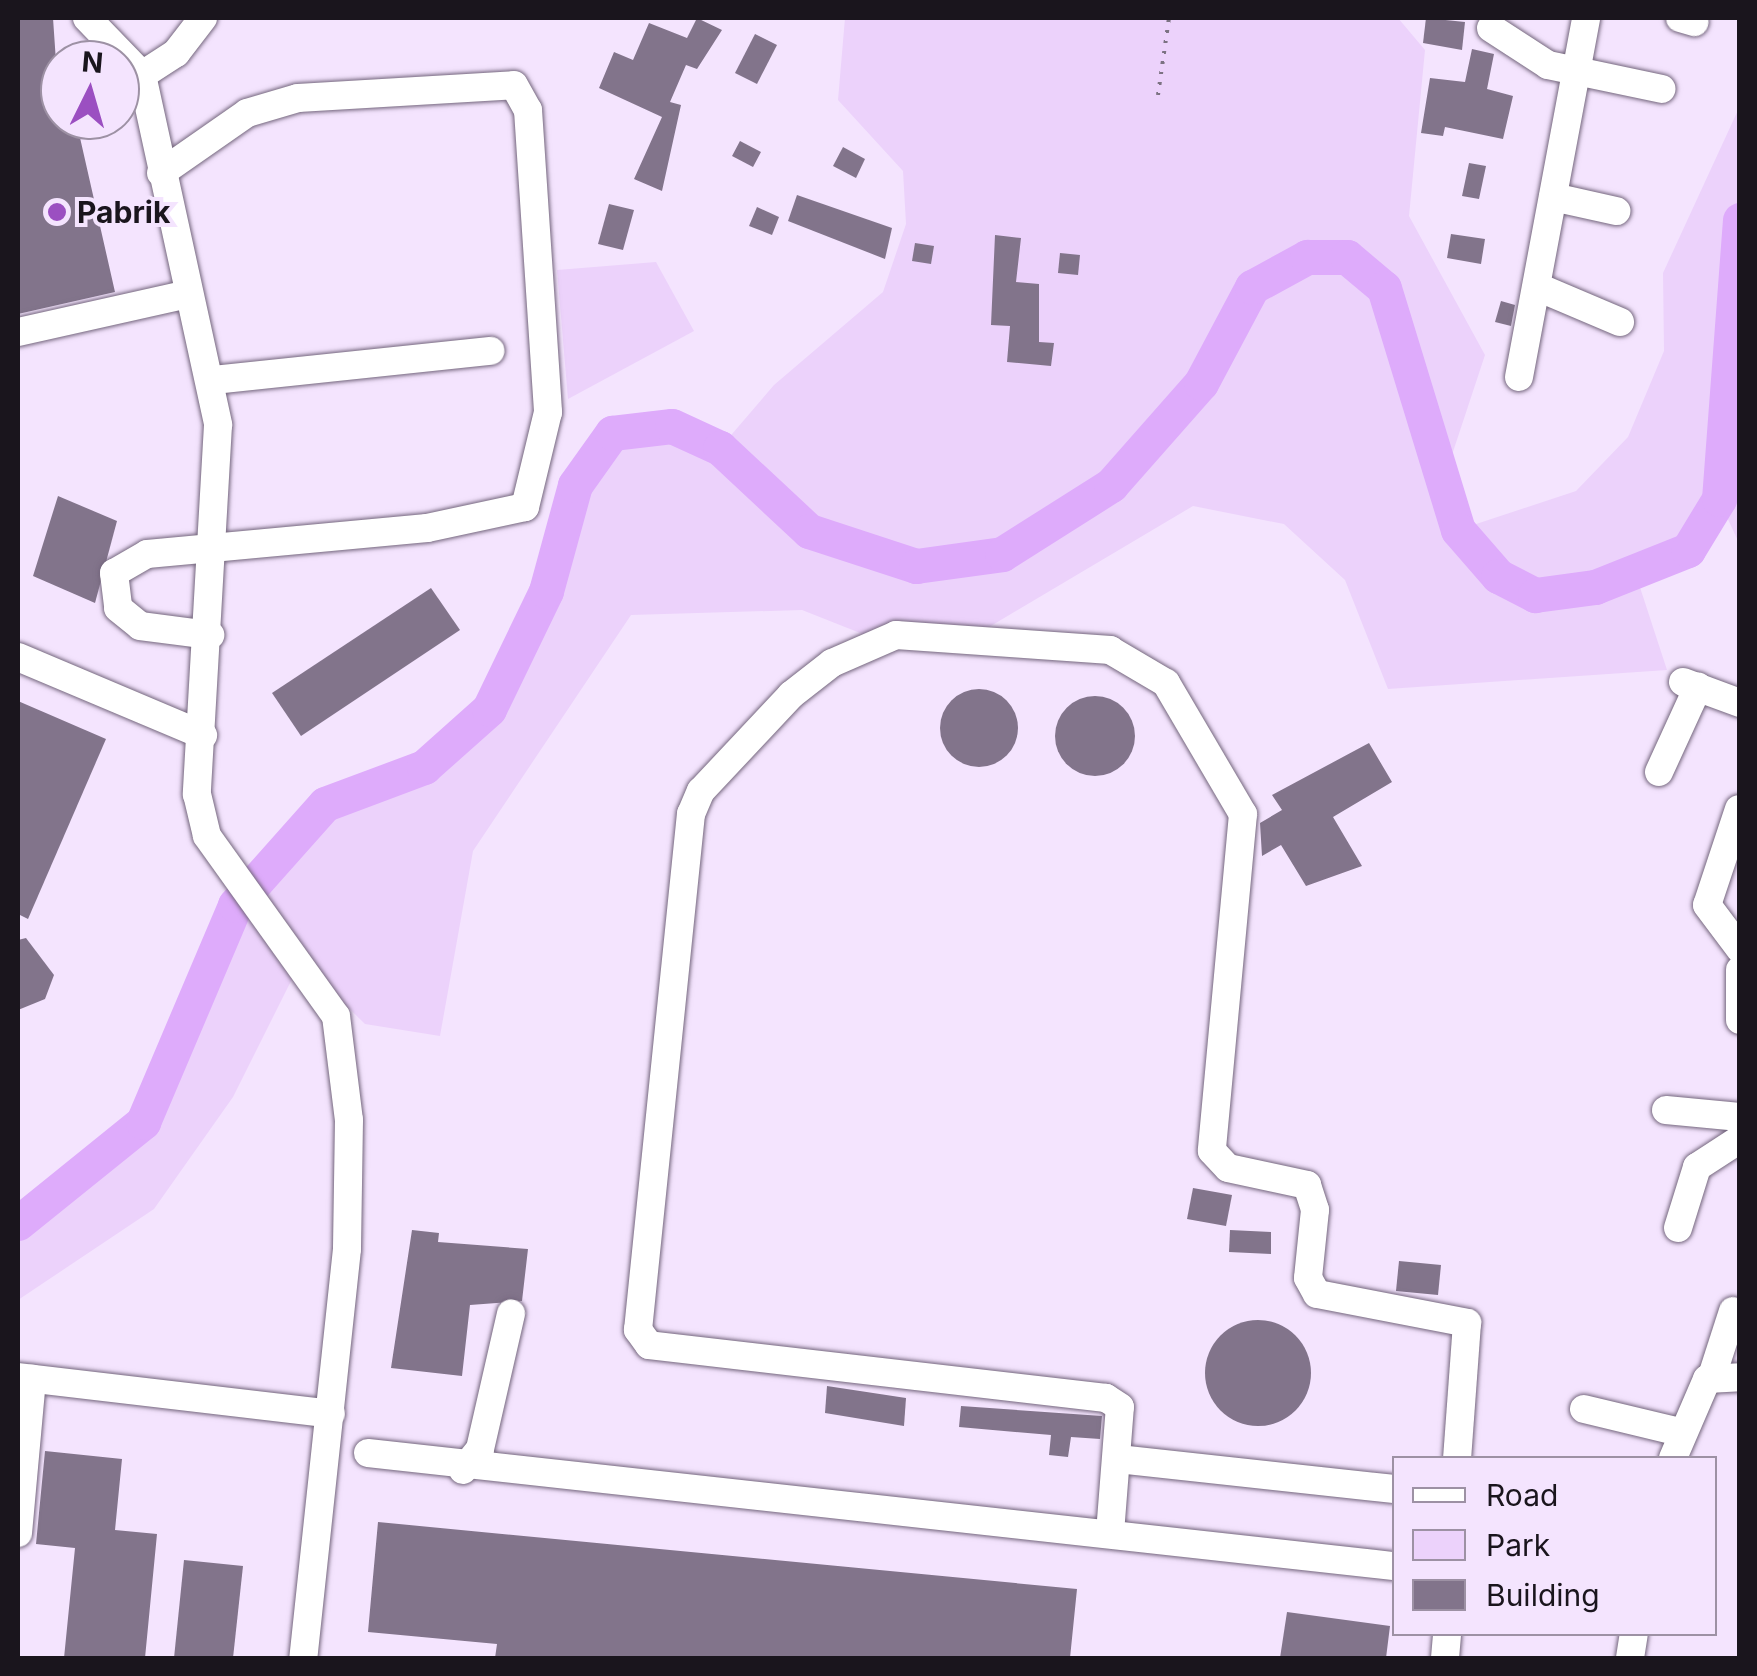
<!DOCTYPE html>
<style>
body{margin:0}
#map{position:relative;width:1757px;height:1676px;overflow:hidden;background:#f4e4fe;font-family:Inter,sans-serif}
div>[style]{position:absolute}
.green>*{inset:0;background:#ecd2fb}
.river>*{height:35px;margin:-17.5px;padding:0 17.5px;transform-origin:17.5px;border-radius:17.5px;background:#deabfb}
.building>*{inset:0;background:#82748b}
.round{border-radius:50%}
.path>*{height:4px;margin-top:-2px;transform-origin:0;background:repeating-linear-gradient(90deg,#7c7282 0 2.5px,transparent 0 10.5px)}
.roads{filter:drop-shadow(0 0 2px #74667d) drop-shadow(0 0 2px #74667d)}
.minor>*{height:28px;margin:-14px;padding:0 14px;transform-origin:14px;border-radius:14px;background:#fff}
.dots>*{width:28px;height:28px;translate:-50% -50%;box-sizing:border-box;border:5px solid #f4e4fe;border-radius:50%}
span{translate:-50% -50%;white-space:nowrap;text-align:center;line-height:1.15;-webkit-text-stroke:8px #f4e4fe;paint-order:stroke}
.poi-label{font-size:30px;color:#1a151d;font-weight:700}
.left{translate:0 -50%;text-align:left}
.frame{position:absolute;inset:0;border:20px solid #1a151d;pointer-events:none}
.legend{position:absolute;left:1392px;top:1456px;width:325px;height:180px;box-sizing:border-box;background:#f4e4fe;border:2px solid #9d91a4;margin:0;padding:12px 18px;list-style:none;font-size:30px;color:#1a151d}
.legend li{display:flex;align-items:center;gap:20px;height:50px}
.legend b{width:50px;border:2px solid #9d91a4}
.north{position:absolute;left:40px;top:40px;width:100px;height:100px;box-sizing:border-box;background:#f4e4fe;border:2px solid #9d91a4;border-radius:50%;rotate:5deg;font-size:28px;font-weight:700;line-height:40px;text-align:center;color:#1a151d}
.north::after{content:'';display:block;margin:auto;width:35px;height:45px;background:#9b4fc1;clip-path:polygon(50% 0,100% 100%,50% 72%,0 100%)}
</style>
<div id="map">
<div class="green">
<div style="clip-path:polygon(845px 18px,1398px 18px,1425px 50px,1409px 216px,1485px 355px,1443px 482px,1458px 530px,1576px 491px,1628px 437px,1664px 351px,1663px 273px,1739px 108px,1739px 543px,1719px 500px,1688px 550px,1635px 572px,1667px 670px,1388px 689px,1345px 580px,1284px 524px,1193px 506px,979px 633px,893px 646px,802px 610px,631px 615px,473px 851px,440px 1036px,365px 1024px,301px 961px,233px 1097px,154px 1209px,18px 1300px,18px 1223px,143px 1122px,235px 905px,325px 804px,424px 767px,489px 709px,546px 591px,575px 485px,612px 433px,672px 426px,720px 448px,774px 385px,883px 292px,906px 224px,903px 171px,838px 100px)"></div>
<div style="clip-path:polygon(656px 262px,694px 331px,568px 399px,557px 270px)"></div>
</div>
<div class="river">
<div style="left:18px;top:1223px;width:161px;rotate:-38.9deg"></div>
<div style="left:143px;top:1122px;width:236px;rotate:-67deg"></div>
<div style="left:235px;top:905px;width:135px;rotate:-48.3deg"></div>
<div style="left:325px;top:804px;width:106px;rotate:-20.5deg"></div>
<div style="left:424px;top:767px;width:87px;rotate:-41.7deg"></div>
<div style="left:489px;top:709px;width:131px;rotate:-64.2deg"></div>
<div style="left:546px;top:591px;width:110px;rotate:-74.7deg"></div>
<div style="left:575px;top:485px;width:64px;rotate:-54.6deg"></div>
<div style="left:612px;top:433px;width:60px;rotate:-6.7deg"></div>
<div style="left:672px;top:426px;width:53px;rotate:24.6deg"></div>
<div style="left:720px;top:448px;width:122px;rotate:43deg"></div>
<div style="left:809px;top:531px;width:113px;rotate:18.1deg"></div>
<div style="left:916px;top:566px;width:87px;rotate:-7.9deg"></div>
<div style="left:1002px;top:554px;width:129px;rotate:-32.3deg"></div>
<div style="left:1111px;top:485px;width:136px;rotate:-48.6deg"></div>
<div style="left:1201px;top:383px;width:109px;rotate:-62deg"></div>
<div style="left:1252px;top:287px;width:63px;rotate:-28.6deg"></div>
<div style="left:1307px;top:257px;width:40px"></div>
<div style="left:1347px;top:257px;width:48px;rotate:40deg"></div>
<div style="left:1384px;top:288px;width:253px;rotate:73deg"></div>
<div style="left:1458px;top:530px;width:61px;rotate:49deg"></div>
<div style="left:1498px;top:576px;width:42px;rotate:27.2deg"></div>
<div style="left:1535px;top:595px;width:61px;rotate:-7.6deg"></div>
<div style="left:1595px;top:587px;width:100px;rotate:-21.7deg"></div>
<div style="left:1688px;top:550px;width:60px;rotate:-58.7deg"></div>
<div style="left:1719px;top:499px;width:280px;rotate:-85.7deg"></div>
</div>
<div class="building">
<div style="clip-path:polygon(18px 18px,53px 18px,60px 120px,76px 120px,115px 292px,18px 314px)"></div>
<div style="clip-path:polygon(697px 18px,722px 30px,697px 69px,686px 65px,670px 102px,681px 105px,662px 191px,634px 179px,662px 117px,599px 88px,614px 52px,633px 60px,649px 23px,687px 38px)"></div>
<div style="clip-path:polygon(1426px 18px,1465px 22px,1462px 50px,1423px 43px)"></div>
<div style="clip-path:polygon(755px 34px,777px 45px,757px 84px,735px 73px)"></div>
<div style="clip-path:polygon(1472px 49px,1494px 54px,1487px 89px,1513px 96px,1503px 139px,1445px 127px,1443px 136px,1421px 133px,1430px 78px,1465px 82px)"></div>
<div style="clip-path:polygon(740px 141px,761px 152px,753px 167px,732px 156px)"></div>
<div style="clip-path:polygon(843px 147px,865px 159px,856px 178px,833px 166px)"></div>
<div style="clip-path:polygon(1469px 163px,1486px 166px,1479px 199px,1462px 196px)"></div>
<div style="clip-path:polygon(797px 195px,892px 228px,885px 259px,788px 221px)"></div>
<div style="clip-path:polygon(609px 204px,634px 210px,623px 250px,598px 244px)"></div>
<div style="clip-path:polygon(757px 207px,779px 217px,772px 235px,749px 226px)"></div>
<div style="clip-path:polygon(1451px 234px,1485px 239px,1481px 264px,1447px 258px)"></div>
<div style="clip-path:polygon(995px 235px,1021px 238px,1016px 282px,1039px 284px,1039px 342px,1054px 343px,1051px 366px,1007px 362px,1010px 326px,991px 325px)"></div>
<div style="clip-path:polygon(915px 243px,934px 246px,931px 264px,912px 261px)"></div>
<div style="clip-path:polygon(1060px 253px,1080px 255px,1078px 275px,1058px 273px)"></div>
<div style="clip-path:polygon(1501px 301px,1515px 305px,1511px 326px,1495px 322px)"></div>
<div style="clip-path:polygon(58px 496px,117px 521px,95px 603px,33px 576px)"></div>
<div style="clip-path:polygon(431px 588px,460px 630px,301px 736px,272px 693px)"></div>
<div class="round" style="left:940px;top:689px;width:78px;height:78px"></div>
<div class="round" style="left:1055px;top:696px;width:80px;height:80px"></div>
<div style="clip-path:polygon(18px 701px,106px 739px,28px 919px,18px 914px)"></div>
<div style="clip-path:polygon(1369px 743px,1392px 782px,1333px 817px,1362px 866px,1306px 886px,1281px 845px,1262px 856px,1260px 823px,1282px 810px,1272px 795px)"></div>
<div style="clip-path:polygon(26px 938px,54px 975px,45px 999px,18px 1010px,18px 940px)"></div>
<div style="clip-path:polygon(1193px 1188px,1232px 1195px,1226px 1226px,1187px 1219px)"></div>
<div style="clip-path:polygon(412px 1230px,439px 1233px,438px 1242px,528px 1249px,522px 1301px,470px 1305px,462px 1376px,391px 1368px)"></div>
<div style="clip-path:polygon(1230px 1230px,1271px 1232px,1271px 1254px,1229px 1252px)"></div>
<div style="clip-path:polygon(1399px 1261px,1441px 1265px,1438px 1295px,1396px 1291px)"></div>
<div class="round" style="left:1205px;top:1320px;width:106px;height:106px"></div>
<div style="clip-path:polygon(827px 1386px,906px 1398px,904px 1426px,825px 1413px)"></div>
<div style="clip-path:polygon(961px 1406px,1102px 1416px,1100px 1439px,1071px 1437px,1068px 1457px,1049px 1455px,1051px 1435px,959px 1427px)"></div>
<div style="clip-path:polygon(45px 1451px,122px 1459px,115px 1530px,157px 1534px,145px 1658px,64px 1658px,75px 1548px,36px 1544px)"></div>
<div style="clip-path:polygon(378px 1522px,1077px 1589px,1070px 1658px,495px 1658px,497px 1644px,368px 1632px)"></div>
<div style="clip-path:polygon(184px 1560px,243px 1566px,233px 1658px,174px 1658px)"></div>
<div style="clip-path:polygon(1287px 1612px,1390px 1626px,1386px 1658px,1280px 1658px)"></div>
</div>
<div class="path">
<div style="left:1158px;top:95px;width:78px;rotate:-81.9deg"></div>
</div>
<div class="roads">
<div class="minor">
<div style="left:87px;top:18px;width:79px;rotate:46deg"></div>
<div style="left:203px;top:18px;width:44px;rotate:127.6deg"></div>
<div style="left:176px;top:53px;width:40px;rotate:147.1deg"></div>
<div style="left:142px;top:75px;width:358px;rotate:77.7deg"></div>
<div style="left:218px;top:425px;width:370px;rotate:93.3deg"></div>
<div style="left:197px;top:794px;width:43px;rotate:76.6deg"></div>
<div style="left:207px;top:836px;width:221px;rotate:54.4deg"></div>
<div style="left:336px;top:1016px;width:105px;rotate:82.9deg"></div>
<div style="left:349px;top:1120px;width:129px;rotate:90.9deg"></div>
<div style="left:347px;top:1249px;width:411px;rotate:96.1deg"></div>
<div style="left:1680px;top:18px;width:15px;rotate:16deg"></div>
<div style="left:1491px;top:28px;width:68px;rotate:33deg"></div>
<div style="left:1548px;top:65px;width:116px;rotate:11.9deg"></div>
<div style="left:161px;top:173px;width:105px;rotate:-34.9deg"></div>
<div style="left:247px;top:113px;width:53px;rotate:-16.4deg"></div>
<div style="left:298px;top:98px;width:216px;rotate:-3.4deg"></div>
<div style="left:514px;top:85px;width:29px;rotate:61deg"></div>
<div style="left:528px;top:110px;width:303px;rotate:86.2deg"></div>
<div style="left:548px;top:412px;width:98px;rotate:103.6deg"></div>
<div style="left:525px;top:507px;width:100px;rotate:167.9deg"></div>
<div style="left:427px;top:528px;width:281px;rotate:174.7deg"></div>
<div style="left:147px;top:554px;width:38px;rotate:150deg"></div>
<div style="left:114px;top:573px;width:35px;rotate:83deg"></div>
<div style="left:118px;top:608px;width:28px;rotate:39deg"></div>
<div style="left:140px;top:626px;width:71px;rotate:7.3deg"></div>
<div style="left:1553px;top:197px;width:65px;rotate:12.5deg"></div>
<div style="left:1540px;top:288px;width:87px;rotate:23deg"></div>
<div style="left:18px;top:332px;width:169px;rotate:-12.6deg"></div>
<div style="left:1519px;top:377px;width:365px;rotate:-79.4deg"></div>
<div style="left:213px;top:380px;width:279px;rotate:-6deg"></div>
<div style="left:18px;top:657px;width:201px;rotate:22.9deg"></div>
<div style="left:1683px;top:682px;width:61px;rotate:20.2deg"></div>
<div style="left:1659px;top:772px;width:94px;rotate:-65.4deg"></div>
<div style="left:1739px;top:809px;width:101px;rotate:108.4deg"></div>
<div style="left:1707px;top:905px;width:55px;rotate:53.1deg"></div>
<div style="left:1740px;top:970px;width:50px;rotate:90deg"></div>
<div style="left:1666px;top:1110px;width:74px;rotate:5.4deg"></div>
<div style="left:1678px;top:1228px;width:64px;rotate:-72.7deg"></div>
<div style="left:1697px;top:1167px;width:51px;rotate:-33.1deg"></div>
<div style="left:1713px;top:1373px;width:65px;rotate:-72.1deg"></div>
<div style="left:18px;top:1377px;width:315px;rotate:6.7deg"></div>
<div style="left:1584px;top:1409px;width:99px;rotate:13.5deg"></div>
<div style="left:368px;top:1453px;width:1032px;rotate:6.29deg"></div>
<div style="left:1673px;top:1458px;width:86px;rotate:-66.7deg"></div>
<div style="left:1707px;top:1379px;width:33px;rotate:-3deg"></div>
<div style="left:1118px;top:1459px;width:278px;rotate:6.2deg"></div>
<div style="left:463px;top:1470px;width:27px;rotate:-51deg"></div>
<div style="left:480px;top:1449px;width:139px;rotate:-77.1deg"></div>
<div style="left:18px;top:1533px;width:155px;rotate:-84.8deg"></div>
<div style="left:1110px;top:1533px;width:126px;rotate:-85.5deg"></div>
<div style="left:1120px;top:1407px;width:17px;rotate:-147deg"></div>
<div style="left:1106px;top:1398px;width:460px;rotate:-173.4deg"></div>
<div style="left:649px;top:1345px;width:19px;rotate:-126deg"></div>
<div style="left:638px;top:1330px;width:519px;rotate:-84.14deg"></div>
<div style="left:691px;top:814px;width:25px;rotate:-67deg"></div>
<div style="left:701px;top:791px;width:132px;rotate:-46.8deg"></div>
<div style="left:791px;top:695px;width:52px;rotate:-38deg"></div>
<div style="left:832px;top:663px;width:70px;rotate:-23.6deg"></div>
<div style="left:896px;top:635px;width:215px;rotate:4deg"></div>
<div style="left:1110px;top:650px;width:65px;rotate:30.5deg"></div>
<div style="left:1166px;top:683px;width:152px;rotate:59.6deg"></div>
<div style="left:1243px;top:814px;width:338px;rotate:95.3deg"></div>
<div style="left:1212px;top:1151px;width:23px;rotate:47deg"></div>
<div style="left:1228px;top:1168px;width:81px;rotate:12.1deg"></div>
<div style="left:1307px;top:1185px;width:26px;rotate:72deg"></div>
<div style="left:1315px;top:1210px;width:68px;rotate:95.9deg"></div>
<div style="left:1308px;top:1278px;width:18px;rotate:61deg"></div>
<div style="left:1317px;top:1294px;width:153px;rotate:10.9deg"></div>
<div style="left:1467px;top:1323px;width:135px;rotate:94.2deg"></div>
<div style="left:1445px;top:1658px;width:24px;rotate:-85deg"></div>
<div style="left:1630px;top:1658px;width:24px;rotate:-81deg"></div>
</div>
</div>
<div class="dots">
<div style="left:57px;top:212px;background:#9b4fc1"></div>
</div>
<div class="poi-label">
<span class="left" style="left:77px;top:212px">Pabrik</span>
</div>
<div class="frame"></div>
<ul class="legend">
<li><b style="height:12px;background:#fff"></b>Road</li>
<li><b style="height:28px;background:#ecd2fb"></b>Park</li>
<li><b style="height:28px;background:#82748b"></b>Building</li>
</ul>
<div class="north">N</div>
</div>
